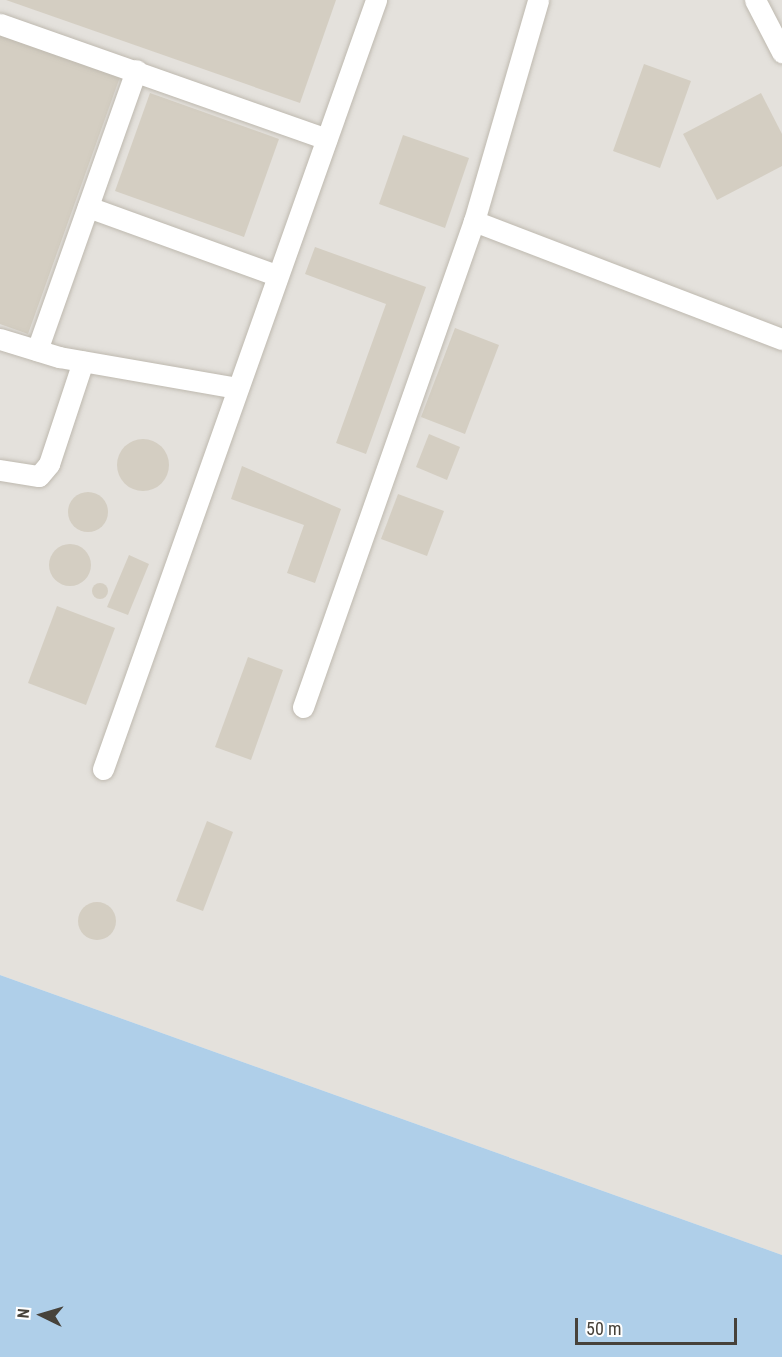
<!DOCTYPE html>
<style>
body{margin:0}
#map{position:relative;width:782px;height:1357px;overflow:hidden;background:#f4f1eb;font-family:"Roboto Condensed",sans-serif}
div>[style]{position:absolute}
.industrial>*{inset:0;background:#e4e1dc}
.water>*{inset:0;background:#afcfe9}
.building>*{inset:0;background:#d4cec2}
.round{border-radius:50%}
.roads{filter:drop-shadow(0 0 2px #beb9af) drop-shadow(0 0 2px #beb9af)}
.minor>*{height:21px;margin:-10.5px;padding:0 10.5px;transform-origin:10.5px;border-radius:10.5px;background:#fff}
span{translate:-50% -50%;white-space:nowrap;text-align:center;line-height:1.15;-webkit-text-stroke:4.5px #fff;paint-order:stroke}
.north{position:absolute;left:12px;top:1285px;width:60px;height:60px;-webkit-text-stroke:4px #fff;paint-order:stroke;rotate:275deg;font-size:16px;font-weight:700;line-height:24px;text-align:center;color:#47423a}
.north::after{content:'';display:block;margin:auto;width:21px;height:27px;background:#47423a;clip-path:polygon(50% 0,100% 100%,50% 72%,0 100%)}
.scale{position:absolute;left:575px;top:1318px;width:162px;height:27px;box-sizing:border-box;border:3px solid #47423a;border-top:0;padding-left:8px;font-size:18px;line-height:21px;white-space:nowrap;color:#47423a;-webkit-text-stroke:4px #fff;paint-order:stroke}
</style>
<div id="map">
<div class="industrial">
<div style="clip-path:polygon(0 0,782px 0,782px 1255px,0 975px)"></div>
</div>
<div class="water">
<div style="clip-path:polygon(0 975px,782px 1255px,782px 1357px,0 1357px)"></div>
</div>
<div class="building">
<div style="clip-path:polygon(6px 0,336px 0,300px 103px)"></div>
<div style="clip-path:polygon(0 34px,120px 77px,28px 334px,0 324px)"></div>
<div style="clip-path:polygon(644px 64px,691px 81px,660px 168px,613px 151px)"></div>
<div style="clip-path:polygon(150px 93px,279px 139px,244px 237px,115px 191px)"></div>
<div style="clip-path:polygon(761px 93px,782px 134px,782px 166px,717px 200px,683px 134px)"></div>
<div style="clip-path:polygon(403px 135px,469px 158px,445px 228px,379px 204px)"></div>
<div style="clip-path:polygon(315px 247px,426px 287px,366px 454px,336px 443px,386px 304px,305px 274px)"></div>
<div style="clip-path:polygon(455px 328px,499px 345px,465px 434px,421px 417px)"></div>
<div style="clip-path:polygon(429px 434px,460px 447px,447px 480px,416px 467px)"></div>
<div class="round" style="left:117px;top:439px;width:52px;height:52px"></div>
<div style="clip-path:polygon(242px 466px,341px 509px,315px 583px,287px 573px,304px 525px,231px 499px)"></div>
<div class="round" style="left:68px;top:492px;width:40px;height:40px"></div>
<div style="clip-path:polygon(398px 494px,444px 511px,427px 556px,381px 539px)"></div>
<div class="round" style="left:49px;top:544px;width:42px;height:42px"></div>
<div style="clip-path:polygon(129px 555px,149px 564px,128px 615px,107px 607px)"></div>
<div class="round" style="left:92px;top:583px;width:16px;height:16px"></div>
<div style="clip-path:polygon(57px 606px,115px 628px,86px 705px,28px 683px)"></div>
<div style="clip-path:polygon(248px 657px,283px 670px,251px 760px,215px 747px)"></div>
<div style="clip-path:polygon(207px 821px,233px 832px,203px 911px,176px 901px)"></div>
<div class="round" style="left:78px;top:902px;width:38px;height:38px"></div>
</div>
<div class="roads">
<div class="minor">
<div style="left:755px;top:0;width:59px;rotate:62.6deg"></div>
<div style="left:0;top:24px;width:346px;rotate:19.4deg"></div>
<div style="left:88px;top:207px;width:200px;rotate:19.9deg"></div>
<div style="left:474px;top:221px;width:330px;rotate:21deg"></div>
<div style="left:0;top:339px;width:62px;rotate:17deg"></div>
<div style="left:59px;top:357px;width:180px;rotate:9.9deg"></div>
<div style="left:37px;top:350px;width:297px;rotate:-70.5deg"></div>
<div style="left:0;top:470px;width:39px;rotate:9deg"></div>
<div style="left:39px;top:476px;width:16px;rotate:-50deg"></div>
<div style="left:49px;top:464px;width:108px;rotate:-71.7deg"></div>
<div style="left:303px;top:707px;width:515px;rotate:-70.62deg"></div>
<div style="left:474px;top:221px;width:230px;rotate:-73.8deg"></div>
<div style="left:103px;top:769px;width:816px;rotate:-70.45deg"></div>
</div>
</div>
<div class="north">N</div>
<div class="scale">50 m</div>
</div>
